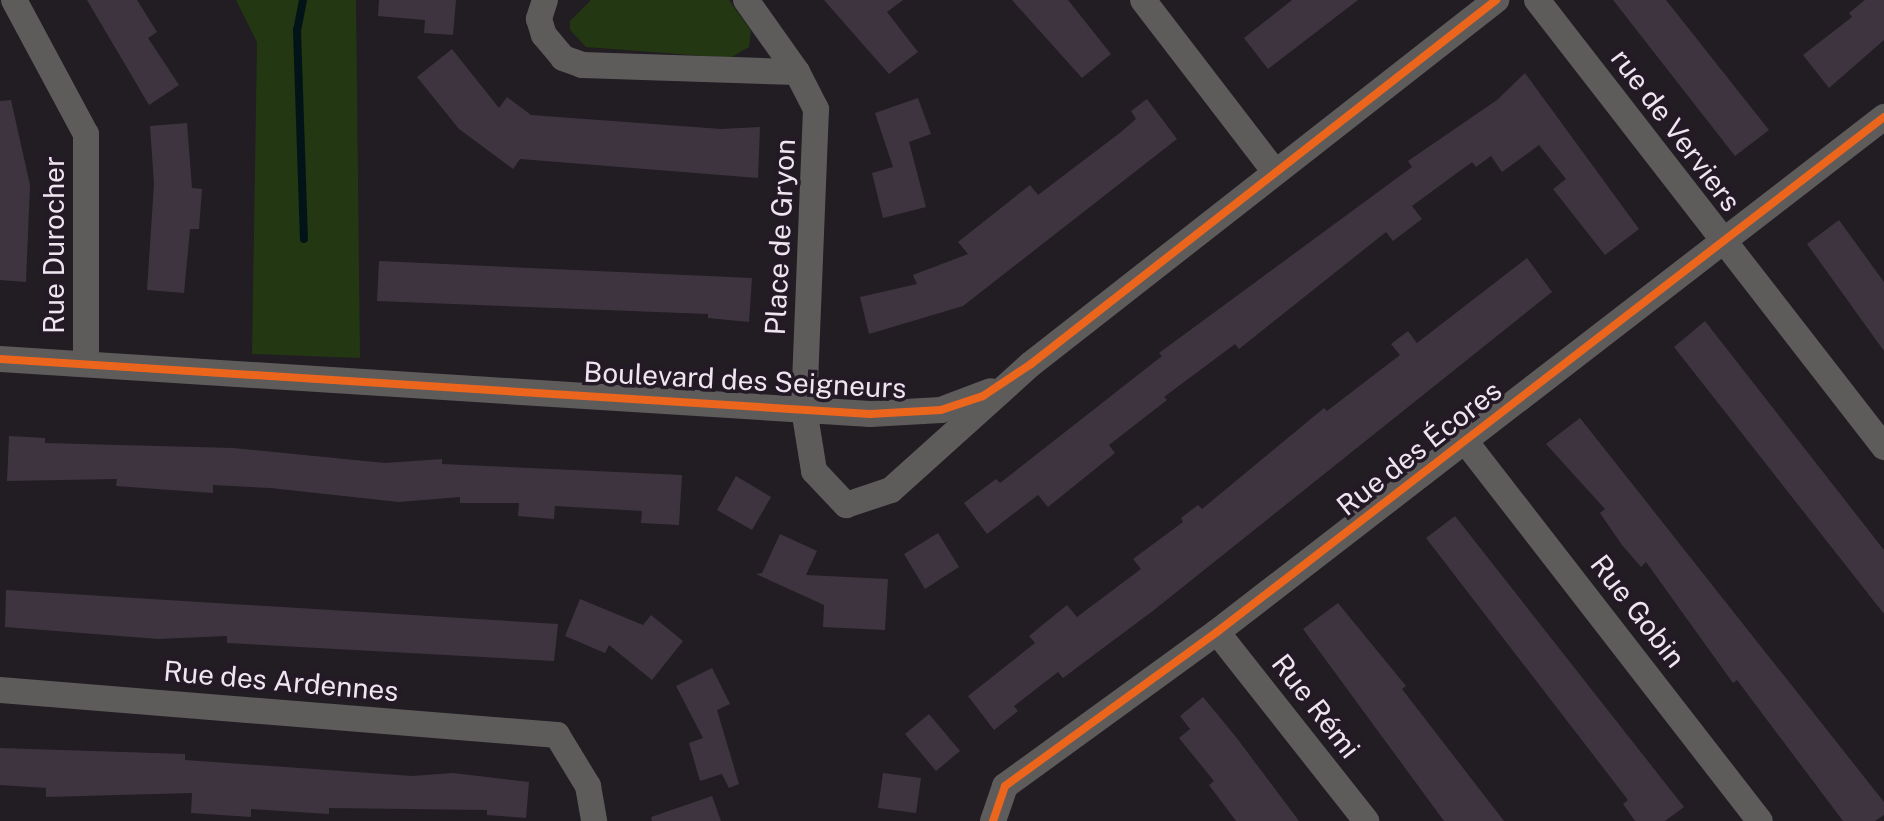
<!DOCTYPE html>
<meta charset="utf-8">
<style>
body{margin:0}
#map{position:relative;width:1884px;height:821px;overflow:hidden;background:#221c23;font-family:"Public Sans",sans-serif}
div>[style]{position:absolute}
.green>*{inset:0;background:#233713}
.stream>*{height:8px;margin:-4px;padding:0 4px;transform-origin:4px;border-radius:4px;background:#031418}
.building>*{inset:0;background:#3e3440}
.minor>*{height:26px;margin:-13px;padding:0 13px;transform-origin:13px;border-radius:13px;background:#5e5b5b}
.cycleway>*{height:8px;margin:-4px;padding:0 4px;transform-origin:4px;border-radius:4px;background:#eb651d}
span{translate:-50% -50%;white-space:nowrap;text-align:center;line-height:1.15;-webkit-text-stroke:7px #241926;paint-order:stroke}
.street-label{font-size:28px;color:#eee6ef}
</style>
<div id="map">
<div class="green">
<div style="clip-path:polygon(236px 0,356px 0,360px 358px,252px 354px,257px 42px)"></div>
<div style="clip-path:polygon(591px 0,729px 0,751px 31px,749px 47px,730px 58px,586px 47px,570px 30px,570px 21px)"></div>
</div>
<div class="stream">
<div style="left:303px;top:0;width:31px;rotate:101deg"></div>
<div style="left:297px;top:30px;width:209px;rotate:88.1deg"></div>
</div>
<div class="building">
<div style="clip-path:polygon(87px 0,137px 0,157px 32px,148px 38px,179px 85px,149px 105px)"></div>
<div style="clip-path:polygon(379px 0,456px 0,453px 35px,424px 33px,425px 20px,378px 16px)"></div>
<div style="clip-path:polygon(824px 0,903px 0,887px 12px,918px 52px,889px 74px)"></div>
<div style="clip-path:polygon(1012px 0,1068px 0,1111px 54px,1082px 78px)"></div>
<div style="clip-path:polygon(1292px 0,1358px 0,1268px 69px,1244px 38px)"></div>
<div style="clip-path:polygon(1613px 0,1666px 0,1769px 130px,1735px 156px)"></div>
<div style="clip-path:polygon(1865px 0,1884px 0,1884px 40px,1829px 88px,1803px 55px,1852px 17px,1849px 13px)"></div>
<div style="clip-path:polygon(452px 49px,499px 108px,507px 97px,531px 115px,721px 129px,760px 127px,758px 178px,520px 159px,513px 169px,459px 129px,417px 77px)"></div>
<div style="clip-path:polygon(1525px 73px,1639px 229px,1605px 255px,1553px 189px,1566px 179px,1539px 145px,1502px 172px,1491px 156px,1476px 167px,1472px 162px,1412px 206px,1422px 219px,1393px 241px,1386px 232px,1239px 349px,1235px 344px,1164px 397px,1167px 400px,1109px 445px,1115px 453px,1048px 507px,1038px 495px,987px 534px,964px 503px,996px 479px,1000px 483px,1162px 356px,1159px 353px,1412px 167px,1408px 161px,1497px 100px)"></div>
<div style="clip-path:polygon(918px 98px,931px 134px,909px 142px,926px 207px,883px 218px,872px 173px,893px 167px,875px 113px)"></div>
<div style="clip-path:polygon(1147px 99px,1177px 139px,963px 306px,869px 334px,860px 297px,917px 284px,913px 275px,968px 254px,958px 242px,1030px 185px,1038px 195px,1121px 132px,1136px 119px,1131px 111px)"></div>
<div style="clip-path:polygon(11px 100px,30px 185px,26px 282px,0 280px,0 101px)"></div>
<div style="clip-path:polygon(187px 123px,192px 188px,202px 189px,199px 229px,190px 229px,184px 293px,147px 290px,154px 184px,150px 126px)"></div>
<div style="clip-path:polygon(1839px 220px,1884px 282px,1884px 351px,1807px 244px)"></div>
<div style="clip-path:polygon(1527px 258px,1552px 292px,1154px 610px,1063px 678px,1058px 672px,1014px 706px,1018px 711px,994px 730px,968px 696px,1035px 643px,1029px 636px,1067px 605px,1077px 617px,1141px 569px,1133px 559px,1183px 522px,1181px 518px,1198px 505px,1202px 509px,1324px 408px,1327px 411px,1400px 355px,1391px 344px,1408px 331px,1417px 343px)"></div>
<div style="clip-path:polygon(379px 261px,752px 278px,749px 322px,708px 318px,708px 314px,377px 301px)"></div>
<div style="clip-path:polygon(1705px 321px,1884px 550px,1884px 614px,1674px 347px)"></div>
<div style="clip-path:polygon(1580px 418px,1884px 802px,1884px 815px,1875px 821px,1843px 821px,1737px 680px,1733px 683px,1646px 562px,1641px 567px,1622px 545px,1600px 513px,1605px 509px,1546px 444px)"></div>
<div style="clip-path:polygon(9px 436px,45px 438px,45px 443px,233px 448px,385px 463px,442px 459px,442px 464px,682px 475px,679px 525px,641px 523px,642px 511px,555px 506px,554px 519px,518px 516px,519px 503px,460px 503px,460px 497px,399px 502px,270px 488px,213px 485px,213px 493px,116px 486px,117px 479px,7px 481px)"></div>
<div style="clip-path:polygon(736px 476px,771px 497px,752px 530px,717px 510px)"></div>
<div style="clip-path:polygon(1455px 516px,1684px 807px,1665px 821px,1635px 821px,1623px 804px,1628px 800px,1426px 538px)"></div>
<div style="clip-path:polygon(938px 533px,959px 567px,925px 589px,904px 554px)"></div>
<div style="clip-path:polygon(780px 534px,817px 551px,806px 575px,888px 579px,885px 630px,823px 627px,824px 605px,756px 574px,762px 573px)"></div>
<div style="clip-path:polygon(6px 590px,558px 624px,554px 661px,227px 643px,227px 636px,158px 639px,5px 627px)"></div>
<div style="clip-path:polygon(580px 599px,643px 625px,651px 615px,683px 641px,652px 680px,609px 645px,605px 653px,565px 636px)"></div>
<div style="clip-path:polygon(1338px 603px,1406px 686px,1402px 689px,1504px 821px,1444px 821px,1303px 629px)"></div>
<div style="clip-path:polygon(712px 668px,730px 704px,717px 710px,739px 784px,729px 788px,722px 774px,700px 781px,689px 743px,703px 738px,676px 686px)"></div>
<div style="clip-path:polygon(1203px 697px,1236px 737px,1299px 821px,1236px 821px,1209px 785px,1214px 781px,1179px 738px,1190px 729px,1180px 716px)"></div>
<div style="clip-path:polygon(929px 714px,960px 751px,936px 771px,905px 734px)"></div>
<div style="clip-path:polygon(0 748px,185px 754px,185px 760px,412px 776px,453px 773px,529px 782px,526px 818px,487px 815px,487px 810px,329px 808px,329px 814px,251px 809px,251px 817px,191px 813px,192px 793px,46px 797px,46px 788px,0 785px)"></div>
<div style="clip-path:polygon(883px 773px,921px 778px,916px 813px,878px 808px)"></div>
<div style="clip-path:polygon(712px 796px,721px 821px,652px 821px,651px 817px)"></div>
</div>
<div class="minor">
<div style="left:14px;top:0;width:152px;rotate:61.8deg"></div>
<div style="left:86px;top:134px;width:230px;rotate:90deg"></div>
<div style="left:545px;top:0;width:20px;rotate:108deg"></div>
<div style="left:539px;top:19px;width:17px;rotate:73deg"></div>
<div style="left:544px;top:35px;width:30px;rotate:50deg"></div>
<div style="left:563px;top:58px;width:20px;rotate:20deg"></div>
<div style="left:582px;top:65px;width:215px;rotate:1.9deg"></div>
<div style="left:746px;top:0;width:88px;rotate:54.7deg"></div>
<div style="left:797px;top:72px;width:42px;rotate:62.8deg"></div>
<div style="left:816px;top:109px;width:300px;rotate:92.3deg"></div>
<div style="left:804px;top:409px;width:63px;rotate:80.8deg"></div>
<div style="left:814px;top:471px;width:47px;rotate:46.7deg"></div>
<div style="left:846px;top:505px;width:47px;rotate:-18.4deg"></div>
<div style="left:891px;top:490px;width:188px;rotate:-42deg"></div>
<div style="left:1031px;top:364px;width:591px;rotate:-38.05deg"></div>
<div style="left:1143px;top:0;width:217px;rotate:52.5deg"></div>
<div style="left:1537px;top:0;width:566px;rotate:52.18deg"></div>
<div style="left:0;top:359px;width:872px;rotate:3.62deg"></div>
<div style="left:870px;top:414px;width:71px;rotate:-3.2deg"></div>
<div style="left:941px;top:410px;width:53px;rotate:-20.8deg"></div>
<div style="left:1465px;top:441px;width:481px;rotate:52.2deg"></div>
<div style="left:1217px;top:632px;width:241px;rotate:51.7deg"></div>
<div style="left:0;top:690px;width:559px;rotate:4.62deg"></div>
<div style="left:557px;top:735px;width:60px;rotate:58.7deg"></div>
<div style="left:588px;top:786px;width:36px;rotate:80deg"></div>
<div style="left:993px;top:821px;width:37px;rotate:-71deg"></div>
<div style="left:1005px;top:786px;width:262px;rotate:-36deg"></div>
<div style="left:1217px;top:632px;width:843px;rotate:-37.67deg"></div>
</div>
<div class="cycleway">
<div style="left:0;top:359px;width:872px;rotate:3.62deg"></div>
<div style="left:870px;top:414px;width:71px;rotate:-3.2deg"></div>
<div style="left:941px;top:410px;width:44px;rotate:-18.4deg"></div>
<div style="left:983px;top:396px;width:58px;rotate:-33.7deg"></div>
<div style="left:1031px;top:364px;width:591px;rotate:-38.05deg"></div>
<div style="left:993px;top:821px;width:37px;rotate:-71deg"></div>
<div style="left:1005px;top:786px;width:262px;rotate:-36deg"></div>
<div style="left:1217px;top:632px;width:843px;rotate:-37.67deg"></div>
</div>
<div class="street-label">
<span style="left:1676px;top:130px;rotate:53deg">rue de Verviers</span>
<span style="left:780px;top:237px;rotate:-87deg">Place de Gryon</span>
<span style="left:54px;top:245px;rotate:-90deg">Rue Durocher</span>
<span style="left:745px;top:380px;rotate:3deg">Boulevard des Seigneurs</span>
<span style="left:1419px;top:448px;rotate:-38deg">Rue des Écores</span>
<span style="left:1638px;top:611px;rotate:52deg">Rue Gobin</span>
<span style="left:281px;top:681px;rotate:5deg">Rue des Ardennes</span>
<span style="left:1316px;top:706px;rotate:52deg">Rue Rémi</span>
</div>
</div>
